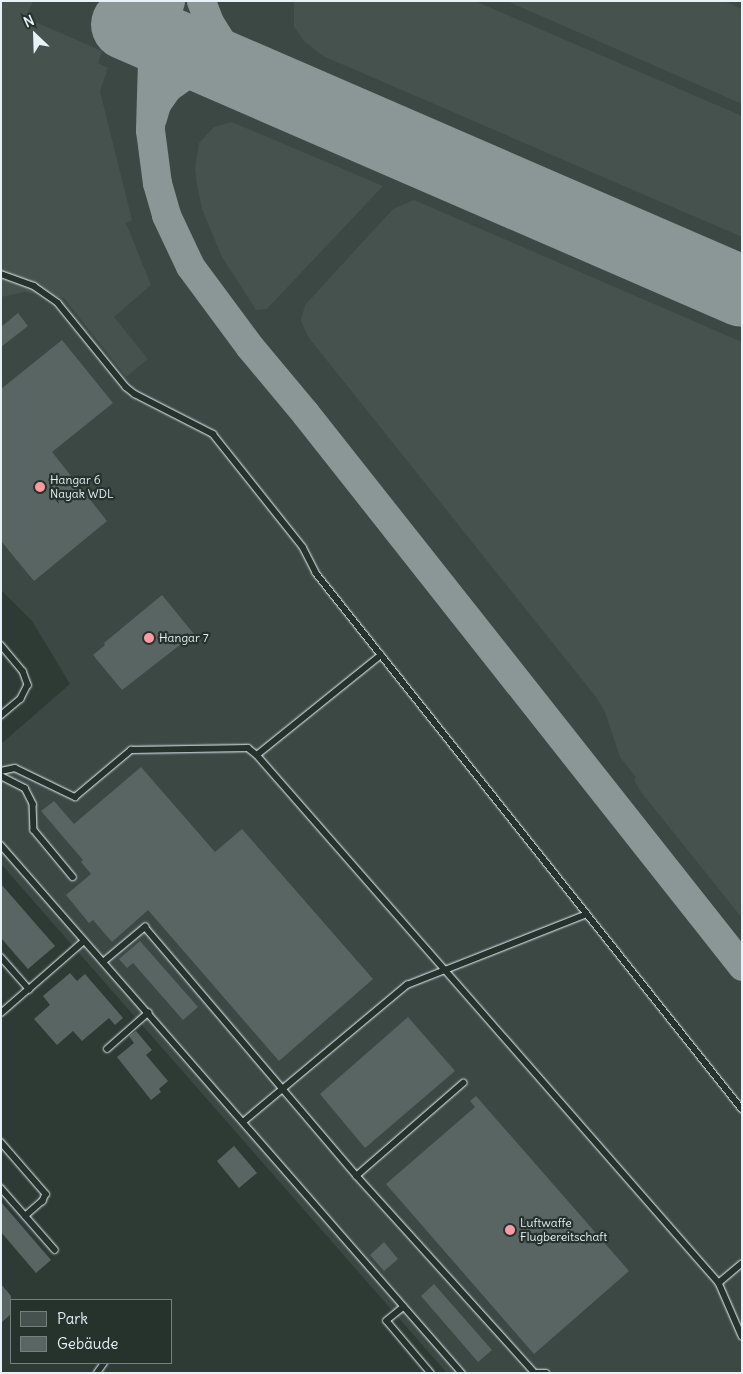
<!DOCTYPE html>
<meta charset="utf-8">
<style>
body{margin:0}
#map{position:relative;width:743px;height:1374px;overflow:hidden;background:#2e3b35;font-family:Delius,sans-serif}
div>[style]{position:absolute}
.built>*{inset:0;background:#3b4843}
.green>*{inset:0;background:#45524e}
.taxiway>*{height:29px;margin:-14.5px;padding:0 14.5px;transform-origin:14.5px;border-radius:14.5px;background:#8b9696}
.runway>*{height:71px;margin:-35.5px;padding:0 35.5px;transform-origin:35.5px;border-radius:35.5px;background:#8b9696}
.building>*{inset:0;background:#596563}
.roads{filter:drop-shadow(0 0 1px #e8f1f8) drop-shadow(0 0 1px #e8f1f8)}
.lane>*{height:5.5px;margin:-2.75px;padding:0 2.75px;transform-origin:2.75px;border-radius:2.75px;background:#26332d}
.dots>*{width:14px;height:14px;translate:-50% -50%;box-sizing:border-box;border:2px solid #26332d;border-radius:50%}
span{translate:-50% -50%;white-space:nowrap;text-align:center;line-height:1.15;-webkit-text-stroke:4.5px #26332d;paint-order:stroke}
.poi-label{font-size:12px;color:#e8f1f8}
.left{translate:0 -50%;text-align:left}
.frame{position:absolute;inset:0;border:2px solid #e8f1f8;pointer-events:none}
.legend{position:absolute;left:10px;top:1299px;width:162px;height:65px;box-sizing:border-box;background:#26332d;border:1px solid #747f7e;margin:0;padding:6px 9px;list-style:none;font-size:15px;color:#e8f1f8}
.legend li{display:flex;align-items:center;gap:10px;height:25px}
.legend b{width:25px;border:1px solid #747f7e}
.north{position:absolute;left:10px;top:10px;width:50px;height:50px;-webkit-text-stroke:4px #26332d;paint-order:stroke;rotate:336deg;font-size:14px;font-weight:700;line-height:20px;text-align:center;color:#e8f1f8}
.north::after{content:'';display:block;margin:auto;width:18px;height:22px;background:#e8f1f8;clip-path:polygon(50% 0,100% 100%,50% 72%,0 100%)}
</style>
<div id="map">
<div class="built">
<div style="clip-path:polygon(1px 1px,742px 1px,742px 1373px,447px 1373px,1px 864px,1px 744px,70px 684px,32px 621px,1px 590px)"></div>
</div>
<div class="green">
<div style="clip-path:polygon(1px 1px,33px 1px,26px 18px,102px 51px,98px 63px,108px 68px,100px 91px,132px 220px,126px 223px,151px 285px,114px 317px,148px 359px,126px 377px,64px 298px,25px 292px,1px 297px)"></div>
<div style="clip-path:polygon(294px 1px,475px 1px,742px 116px,742px 237px,323px 56px,304px 41px,294px 27px)"></div>
<div style="clip-path:polygon(507px 1px,724px 1px,742px 9px,742px 104px)"></div>
<div style="clip-path:polygon(232px 122px,383px 186px,267px 309px,256px 310px,222px 257px,202px 209px,197px 185px,195px 168px,199px 143px,214px 127px)"></div>
<div style="clip-path:polygon(414px 200px,742px 342px,742px 918px,641px 792px,634px 780px,636px 777px,620px 757px,605px 712px,596px 697px,309px 338px,303px 326px,301px 320px,305px 305px,393px 209px)"></div>
</div>
<div class="taxiway">
<div style="left:170px;top:1px;width:63px;rotate:106.7deg"></div>
<div style="left:152px;top:61px;width:69px;rotate:91.7deg"></div>
<div style="left:150px;top:130px;width:53px;rotate:82.5deg"></div>
<div style="left:157px;top:183px;width:33px;rotate:74deg"></div>
<div style="left:166px;top:215px;width:56px;rotate:64.8deg"></div>
<div style="left:190px;top:266px;width:101px;rotate:53.5deg"></div>
<div style="left:250px;top:347px;width:86px;rotate:50.2deg"></div>
<div style="left:305px;top:413px;width:705px;rotate:51.68deg"></div>
<div style="left:201px;top:1px;width:22px;rotate:69deg"></div>
<div style="left:209px;top:22px;width:36px;rotate:58deg"></div>
<div style="left:228px;top:52px;width:56px;rotate:38.5deg"></div>
<div style="left:152px;top:118px;width:15px;rotate:-74deg"></div>
<div style="left:156px;top:104px;width:21px;rotate:-55deg"></div>
<div style="left:168px;top:87px;width:24px;rotate:-35deg"></div>
<div style="left:188px;top:73px;width:25px;rotate:-9deg"></div>
<div style="left:213px;top:69px;width:22px;rotate:5deg"></div>
</div>
<div class="runway">
<div style="left:126px;top:24px;width:671px;rotate:23.43deg"></div>
</div>
<div class="building">
<div style="clip-path:polygon(18px 313px,28px 326px,1px 347px,1px 327px)"></div>
<div style="clip-path:polygon(62px 340px,113px 403px,52px 452px,107px 521px,34px 581px,1px 541px,1px 389px)"></div>
<div style="clip-path:polygon(162px 595px,194px 634px,122px 690px,93px 655px,105px 645px,104px 643px)"></div>
<div style="clip-path:polygon(141px 767px,215px 852px,242px 829px,373px 979px,279px 1061px,148px 910px,112px 942px,93px 920px,89px 923px,66px 895px,91px 874px,81px 862px,83px 860px,41px 811px,54px 801px,74px 824px)"></div>
<div style="clip-path:polygon(1px 884px,55px 946px,28px 969px,1px 938px)"></div>
<div style="clip-path:polygon(140px 941px,198px 1007px,183px 1020px,133px 963px,127px 968px,119px 959px)"></div>
<div style="clip-path:polygon(70px 973px,77px 981px,85px 974px,123px 1018px,115px 1025px,109px 1018px,82px 1041px,73px 1031px,57px 1045px,34px 1019px,50px 1005px,43px 996px)"></div>
<div style="clip-path:polygon(408px 1017px,455px 1071px,365px 1148px,320px 1094px)"></div>
<div style="clip-path:polygon(136px 1031px,152px 1050px,146px 1055px,168px 1081px,159px 1089px,161px 1092px,151px 1100px,117px 1057px,134px 1043px,129px 1036px)"></div>
<div style="clip-path:polygon(476px 1096px,629px 1271px,534px 1354px,386px 1184px,475px 1107px,470px 1101px)"></div>
<div style="clip-path:polygon(234px 1146px,257px 1173px,239px 1188px,217px 1161px)"></div>
<div style="clip-path:polygon(1px 1202px,51px 1260px,36px 1273px,1px 1232px)"></div>
<div style="clip-path:polygon(384px 1242px,398px 1259px,384px 1271px,370px 1255px)"></div>
<div style="clip-path:polygon(1px 1284px,11px 1296px,11px 1314px,1px 1323px)"></div>
<div style="clip-path:polygon(434px 1284px,492px 1350px,478px 1362px,421px 1296px)"></div>
</div>
<div class="roads">
<div class="lane">
<div style="left:1px;top:274px;width:35px;rotate:20deg"></div>
<div style="left:34px;top:286px;width:29px;rotate:35deg"></div>
<div style="left:58px;top:303px;width:108px;rotate:51deg"></div>
<div style="left:126px;top:387px;width:11px;rotate:38deg"></div>
<div style="left:135px;top:394px;width:88px;rotate:27.1deg"></div>
<div style="left:213px;top:434px;width:144px;rotate:51.5deg"></div>
<div style="left:303px;top:547px;width:29px;rotate:63deg"></div>
<div style="left:316px;top:573px;width:685px;rotate:51.52deg"></div>
<div style="left:1px;top:645px;width:34px;rotate:50deg"></div>
<div style="left:23px;top:671px;width:15px;rotate:70deg"></div>
<div style="left:28px;top:685px;width:16px;rotate:117deg"></div>
<div style="left:21px;top:699px;width:26px;rotate:140deg"></div>
<div style="left:257px;top:755px;width:159px;rotate:-38.9deg"></div>
<div style="left:1px;top:771px;width:14px;rotate:-12deg"></div>
<div style="left:15px;top:768px;width:67px;rotate:25.8deg"></div>
<div style="left:75px;top:797px;width:73px;rotate:-40deg"></div>
<div style="left:131px;top:750px;width:117px;rotate:-1deg"></div>
<div style="left:248px;top:748px;width:11px;rotate:38deg"></div>
<div style="left:257px;top:755px;width:702px;rotate:48.81deg"></div>
<div style="left:1px;top:776px;width:27px;rotate:27deg"></div>
<div style="left:25px;top:788px;width:18px;rotate:63deg"></div>
<div style="left:33px;top:804px;width:26px;rotate:88deg"></div>
<div style="left:34px;top:830px;width:61px;rotate:50.3deg"></div>
<div style="left:1px;top:845px;width:701px;rotate:48.88deg"></div>
<div style="left:1px;top:957px;width:43px;rotate:48.8deg"></div>
<div style="left:29px;top:989px;width:73px;rotate:-41.1deg"></div>
<div style="left:103px;top:962px;width:55px;rotate:-39.8deg"></div>
<div style="left:145px;top:927px;width:327px;rotate:49.6deg"></div>
<div style="left:1px;top:1013px;width:37px;rotate:-41deg"></div>
<div style="left:107px;top:1049px;width:55px;rotate:-41.3deg"></div>
<div style="left:464px;top:1083px;width:142px;rotate:139deg"></div>
<div style="left:357px;top:1176px;width:264px;rotate:47.9deg"></div>
<div style="left:243px;top:1122px;width:214px;rotate:-39.9deg"></div>
<div style="left:407px;top:985px;width:193px;rotate:-21.5deg"></div>
<div style="left:1px;top:1142px;width:69px;rotate:49.1deg"></div>
<div style="left:46px;top:1194px;width:8px;rotate:113deg"></div>
<div style="left:43px;top:1201px;width:23px;rotate:139deg"></div>
<div style="left:1px;top:1188px;width:82px;rotate:48.9deg"></div>
<div style="left:742px;top:1264px;width:30px;rotate:140deg"></div>
<div style="left:719px;top:1283px;width:58px;rotate:66.5deg"></div>
<div style="left:404px;top:1307px;width:22px;rotate:141deg"></div>
<div style="left:387px;top:1321px;width:68px;rotate:49.8deg"></div>
<div style="left:97px;top:1373px;width:12px;rotate:-55deg"></div>
<div style="left:533px;top:1373px;width:13px"></div>
</div>
</div>
<div class="dots">
<div style="left:40px;top:487px;background:#ff9aa2"></div>
<div style="left:149px;top:638px;background:#ff9aa2"></div>
<div style="left:510px;top:1230px;background:#ff9aa2"></div>
</div>
<div class="poi-label">
<span class="left" style="left:50px;top:487px">Hangar 6<br>Nayak WDL</span>
<span class="left" style="left:159px;top:638px">Hangar 7</span>
<span class="left" style="left:520px;top:1230px">Luftwaffe<br>Flugbereitschaft</span>
</div>
<div class="frame"></div>
<ul class="legend">
<li><b style="height:14px;background:#45524e"></b>Park</li>
<li><b style="height:14px;background:#596563"></b>Gebäude</li>
</ul>
<div class="north">N</div>
</div>
